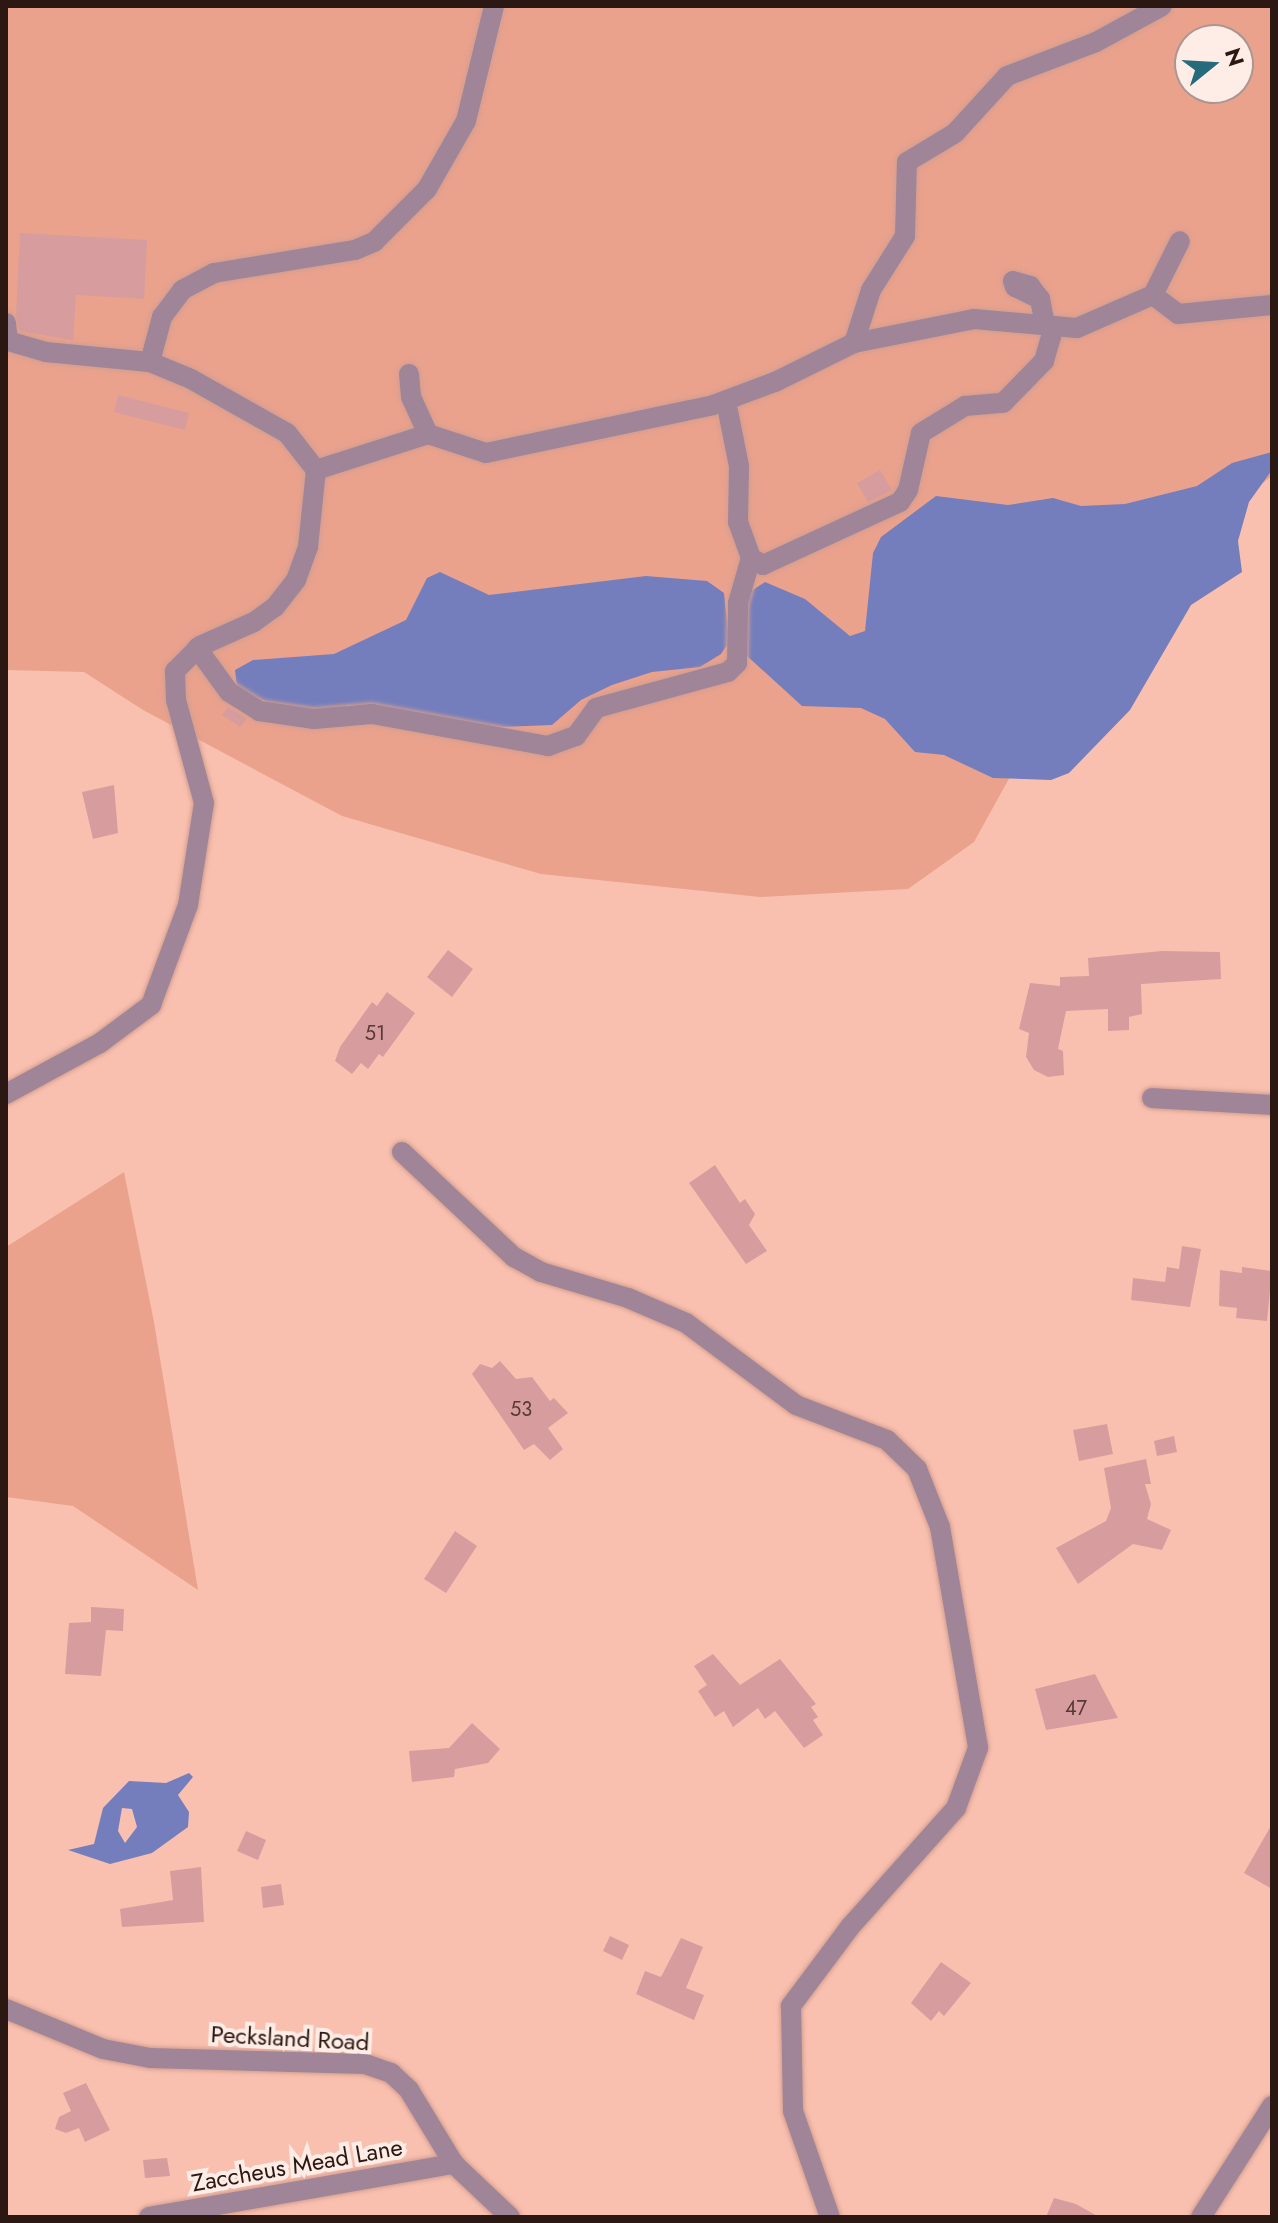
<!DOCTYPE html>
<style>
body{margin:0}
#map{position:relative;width:1278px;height:2223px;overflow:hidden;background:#fac0af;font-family:Jost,sans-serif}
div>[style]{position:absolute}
.green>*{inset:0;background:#eaa28d}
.water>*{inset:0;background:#747ebd}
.building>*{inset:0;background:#d79c9e}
.roads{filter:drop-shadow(0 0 2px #d19e90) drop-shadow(0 0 2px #d19e90)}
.minor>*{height:20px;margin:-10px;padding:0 10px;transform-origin:10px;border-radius:10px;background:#a08599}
span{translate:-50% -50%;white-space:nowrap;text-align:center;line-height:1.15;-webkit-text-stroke:8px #feece6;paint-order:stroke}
.number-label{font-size:20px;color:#573935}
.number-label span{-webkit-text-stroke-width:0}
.street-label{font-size:24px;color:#2c1812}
.frame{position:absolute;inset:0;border:8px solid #2c1812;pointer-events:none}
.north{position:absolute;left:1174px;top:24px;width:80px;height:80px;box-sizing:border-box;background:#feece6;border:2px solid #aa9791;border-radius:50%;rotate:72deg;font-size:22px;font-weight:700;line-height:32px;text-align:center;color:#2c1812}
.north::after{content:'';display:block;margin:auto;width:28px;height:36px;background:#266b7b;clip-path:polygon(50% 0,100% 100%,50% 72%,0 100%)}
</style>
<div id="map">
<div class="green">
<div style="clip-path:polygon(evenodd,6px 6px,1272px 6px,1272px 476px,1212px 522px,1011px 775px,974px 842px,908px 889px,760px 897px,541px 874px,342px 816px,143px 710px,84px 672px,6px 670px,6px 6px,1190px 40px,1238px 40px,1238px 88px,1190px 88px,1190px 40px)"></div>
<div style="clip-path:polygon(124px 1172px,154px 1322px,198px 1590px,73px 1506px,6px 1497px,6px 1247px)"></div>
</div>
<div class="water">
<div style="clip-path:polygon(1272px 452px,1272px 470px,1249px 502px,1238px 541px,1242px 572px,1191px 605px,1130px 710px,1069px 773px,1051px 780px,993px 778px,944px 755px,915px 752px,885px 719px,861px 708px,802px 706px,746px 655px,742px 626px,751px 591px,765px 582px,805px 599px,850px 636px,865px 631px,873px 553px,881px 537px,936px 496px,1008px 505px,1053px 498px,1081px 506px,1125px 504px,1197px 486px,1232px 463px)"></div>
<div style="clip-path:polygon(440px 572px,489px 595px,646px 576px,707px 581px,724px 593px,729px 642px,721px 654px,700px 667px,652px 672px,612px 685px,581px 700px,552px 725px,503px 727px,349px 705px,322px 713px,286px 711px,237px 688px,235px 670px,253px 660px,334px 654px,406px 620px,427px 578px)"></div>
<div style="clip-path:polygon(evenodd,189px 1773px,193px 1777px,178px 1795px,189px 1812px,188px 1827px,152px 1853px,110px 1864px,68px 1850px,94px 1844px,103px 1808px,129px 1781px,166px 1783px,189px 1773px,122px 1808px,132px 1809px,137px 1827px,125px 1843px,118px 1831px,122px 1808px)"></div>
</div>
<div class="building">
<div style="clip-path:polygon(20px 233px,147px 240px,144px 299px,76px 295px,73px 340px,20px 331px,16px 315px)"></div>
<div style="clip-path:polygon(118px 395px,189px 413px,185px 430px,114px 412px)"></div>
<div style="clip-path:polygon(880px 470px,892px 490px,868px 502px,857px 483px)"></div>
<div style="clip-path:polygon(228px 707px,247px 719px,240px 727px,222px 715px)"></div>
<div style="clip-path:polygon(114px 785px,118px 833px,93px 839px,82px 792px)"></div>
<div style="clip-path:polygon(448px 950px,473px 969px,452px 997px,427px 977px)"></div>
<div style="clip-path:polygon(1162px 951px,1220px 952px,1221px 979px,1141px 984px,1142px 1014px,1129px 1017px,1129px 1030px,1108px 1031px,1108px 1009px,1066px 1011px,1058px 1049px,1063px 1051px,1064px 1075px,1048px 1077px,1034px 1070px,1026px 1057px,1029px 1033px,1019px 1029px,1030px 983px,1060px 986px,1060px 977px,1089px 976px,1088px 958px)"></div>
<div style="clip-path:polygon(387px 992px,415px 1013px,383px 1057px,379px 1054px,368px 1069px,361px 1063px,352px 1074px,335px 1061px,340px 1047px,372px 1002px,377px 1006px)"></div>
<div style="clip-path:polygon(715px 1165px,740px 1203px,745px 1199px,755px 1214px,749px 1225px,767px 1251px,746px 1264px,689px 1183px)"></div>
<div style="clip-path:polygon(1182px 1246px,1201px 1249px,1190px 1307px,1131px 1300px,1133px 1278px,1165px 1282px,1167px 1267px,1179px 1269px)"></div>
<div style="clip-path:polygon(1242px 1267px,1272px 1271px,1267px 1321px,1236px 1318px,1237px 1308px,1219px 1306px,1220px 1270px,1242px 1273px)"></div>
<div style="clip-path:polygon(500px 1361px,516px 1379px,532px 1377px,550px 1401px,554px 1398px,568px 1413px,548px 1428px,563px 1449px,550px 1460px,534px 1444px,524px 1450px,472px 1374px,480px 1364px,492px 1368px)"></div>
<div style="clip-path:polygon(1107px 1424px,1113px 1454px,1079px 1461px,1073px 1430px)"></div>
<div style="clip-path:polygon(1174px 1436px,1177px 1452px,1157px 1456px,1154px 1441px)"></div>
<div style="clip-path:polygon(1146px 1459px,1151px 1484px,1145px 1484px,1151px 1504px,1147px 1519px,1171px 1530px,1162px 1550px,1133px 1544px,1078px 1584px,1056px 1548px,1106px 1521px,1111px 1508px,1104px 1468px)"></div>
<div style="clip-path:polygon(455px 1531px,477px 1546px,446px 1593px,424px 1579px)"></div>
<div style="clip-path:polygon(91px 1607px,124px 1609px,123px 1631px,106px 1630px,101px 1676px,65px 1674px,69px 1623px,91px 1622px)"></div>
<div style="clip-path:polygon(713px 1654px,740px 1685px,780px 1659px,816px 1704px,811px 1707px,818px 1717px,813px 1720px,823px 1735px,804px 1748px,775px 1711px,765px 1719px,758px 1708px,733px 1727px,724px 1711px,715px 1717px,698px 1691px,707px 1685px,694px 1666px)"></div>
<div style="clip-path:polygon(1095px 1674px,1118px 1718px,1046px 1730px,1035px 1689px)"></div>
<div style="clip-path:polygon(472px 1723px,500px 1749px,488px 1763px,455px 1769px,454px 1777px,412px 1782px,409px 1751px,449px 1748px)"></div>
<div style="clip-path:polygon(1272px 1824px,1272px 1889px,1244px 1873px)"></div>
<div style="clip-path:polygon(246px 1831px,266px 1840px,258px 1860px,237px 1851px)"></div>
<div style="clip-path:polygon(201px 1867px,204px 1922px,122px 1927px,120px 1909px,173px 1900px,170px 1871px)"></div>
<div style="clip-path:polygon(281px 1884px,284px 1905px,263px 1908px,261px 1887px)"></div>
<div style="clip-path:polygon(610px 1936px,629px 1945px,622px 1960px,603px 1951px)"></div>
<div style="clip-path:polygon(681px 1938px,703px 1947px,686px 1988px,704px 1995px,694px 2020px,636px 1994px,645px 1971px,661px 1977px)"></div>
<div style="clip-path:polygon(941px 1962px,971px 1983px,944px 2016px,939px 2011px,931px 2021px,911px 2003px)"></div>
<div style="clip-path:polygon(86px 2083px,110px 2130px,85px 2142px,79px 2128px,66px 2133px,55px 2129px,59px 2117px,71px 2111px,63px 2093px)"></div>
<div style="clip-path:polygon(167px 2158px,170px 2176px,145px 2178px,143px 2160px)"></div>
<div style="clip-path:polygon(1054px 2198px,1076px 2204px,1099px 2217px,1046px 2217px)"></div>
</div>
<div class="roads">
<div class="minor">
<div style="left:1153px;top:295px;width:60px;rotate:-63.4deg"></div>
<div style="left:1040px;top:299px;width:28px;rotate:-154deg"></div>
<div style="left:1015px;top:287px;width:6px;rotate:-108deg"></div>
<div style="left:1013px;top:281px;width:18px;rotate:16deg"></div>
<div style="left:1030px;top:286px;width:16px;rotate:52deg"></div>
<div style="left:1040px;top:299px;width:26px;rotate:79deg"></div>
<div style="left:6px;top:323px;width:18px;rotate:84deg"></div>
<div style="left:8px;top:341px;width:40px;rotate:16deg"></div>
<div style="left:46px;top:352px;width:104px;rotate:5.5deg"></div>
<div style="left:150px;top:362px;width:44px;rotate:22.5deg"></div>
<div style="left:191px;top:379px;width:110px;rotate:29.4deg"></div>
<div style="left:287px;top:433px;width:47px;rotate:51.9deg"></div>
<div style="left:316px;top:470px;width:118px;rotate:-17.8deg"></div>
<div style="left:854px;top:343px;width:122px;rotate:-11.3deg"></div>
<div style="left:974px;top:319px;width:103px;rotate:5deg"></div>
<div style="left:1077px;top:328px;width:83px;rotate:-23.5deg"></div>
<div style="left:1153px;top:295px;width:31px;rotate:37deg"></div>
<div style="left:1178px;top:314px;width:94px;rotate:-5.5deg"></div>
<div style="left:150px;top:362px;width:47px;rotate:-75.1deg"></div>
<div style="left:162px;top:317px;width:34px;rotate:-53deg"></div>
<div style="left:182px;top:290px;width:36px;rotate:-28deg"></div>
<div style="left:214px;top:273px;width:143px;rotate:-9.3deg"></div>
<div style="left:355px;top:250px;width:21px;rotate:-23deg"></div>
<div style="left:374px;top:242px;width:75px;rotate:-45deg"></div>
<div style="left:427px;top:189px;width:78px;rotate:-60.2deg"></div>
<div style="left:466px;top:121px;width:118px;rotate:-76.3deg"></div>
<div style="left:409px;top:374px;width:23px;rotate:85deg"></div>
<div style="left:411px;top:397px;width:41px;rotate:65.3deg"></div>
<div style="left:428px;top:434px;width:61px;rotate:18.1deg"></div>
<div style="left:486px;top:453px;width:232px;rotate:-11.9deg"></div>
<div style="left:713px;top:405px;width:66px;rotate:-20.4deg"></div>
<div style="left:775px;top:382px;width:88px;rotate:-26.3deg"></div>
<div style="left:854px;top:343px;width:56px;rotate:-72.2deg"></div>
<div style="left:871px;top:290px;width:64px;rotate:-57.8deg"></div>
<div style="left:905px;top:236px;width:74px;rotate:-88.5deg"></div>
<div style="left:907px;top:162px;width:56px;rotate:-31.1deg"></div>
<div style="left:955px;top:133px;width:77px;rotate:-47.6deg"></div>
<div style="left:1007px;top:76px;width:95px;rotate:-20.9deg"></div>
<div style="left:1096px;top:42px;width:75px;rotate:-28.6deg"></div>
<div style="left:726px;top:401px;width:66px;rotate:78.7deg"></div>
<div style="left:739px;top:466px;width:56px;rotate:91deg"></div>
<div style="left:738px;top:522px;width:38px;rotate:70deg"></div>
<div style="left:751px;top:558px;width:14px;rotate:30deg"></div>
<div style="left:763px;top:565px;width:151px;rotate:-24.7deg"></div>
<div style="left:900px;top:502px;width:14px;rotate:-56deg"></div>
<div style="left:908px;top:490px;width:58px;rotate:-77.2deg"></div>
<div style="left:921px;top:433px;width:52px;rotate:-31.5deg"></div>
<div style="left:965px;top:406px;width:38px;rotate:-5deg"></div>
<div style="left:1003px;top:403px;width:59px;rotate:-45.7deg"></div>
<div style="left:1044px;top:361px;width:36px;rotate:-74deg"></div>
<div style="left:197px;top:648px;width:54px;rotate:54deg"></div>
<div style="left:229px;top:692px;width:36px;rotate:32deg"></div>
<div style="left:259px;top:711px;width:56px;rotate:8.3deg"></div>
<div style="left:314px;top:719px;width:58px;rotate:-4.9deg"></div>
<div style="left:372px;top:714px;width:179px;rotate:10.3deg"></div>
<div style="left:548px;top:746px;width:30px;rotate:-20deg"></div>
<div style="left:576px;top:736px;width:34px;rotate:-54deg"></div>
<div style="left:596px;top:708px;width:137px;rotate:-15.3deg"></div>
<div style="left:728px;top:672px;width:13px;rotate:-45deg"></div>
<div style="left:737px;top:663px;width:60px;rotate:-89deg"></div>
<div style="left:738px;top:603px;width:47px;rotate:-73.9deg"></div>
<div style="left:6px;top:1094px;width:107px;rotate:-28.5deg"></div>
<div style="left:100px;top:1043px;width:64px;rotate:-36.7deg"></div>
<div style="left:151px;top:1005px;width:107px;rotate:-69.7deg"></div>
<div style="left:188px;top:905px;width:103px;rotate:-81.1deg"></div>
<div style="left:204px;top:803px;width:107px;rotate:-105.2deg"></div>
<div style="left:176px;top:700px;width:29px;rotate:-92deg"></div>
<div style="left:175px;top:671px;width:35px;rotate:-45deg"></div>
<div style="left:200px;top:646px;width:59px;rotate:-24deg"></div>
<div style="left:254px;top:622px;width:26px;rotate:-36deg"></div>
<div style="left:275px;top:607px;width:34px;rotate:-52deg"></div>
<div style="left:296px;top:580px;width:35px;rotate:-70deg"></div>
<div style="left:308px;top:547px;width:77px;rotate:-84.1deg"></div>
<div style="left:1152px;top:1098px;width:120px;rotate:3.3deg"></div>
<div style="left:402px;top:1152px;width:154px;rotate:43.2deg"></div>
<div style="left:514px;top:1257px;width:31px;rotate:29deg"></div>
<div style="left:541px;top:1272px;width:91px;rotate:16.6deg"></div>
<div style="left:628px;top:1298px;width:63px;rotate:23.3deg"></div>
<div style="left:686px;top:1323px;width:137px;rotate:36.7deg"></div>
<div style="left:796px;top:1405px;width:97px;rotate:21deg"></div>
<div style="left:887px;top:1440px;width:42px;rotate:44deg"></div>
<div style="left:917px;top:1469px;width:62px;rotate:68.4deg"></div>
<div style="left:940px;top:1527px;width:224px;rotate:80.2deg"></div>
<div style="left:978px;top:1748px;width:64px;rotate:110.1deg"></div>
<div style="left:956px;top:1808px;width:159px;rotate:131.7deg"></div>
<div style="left:850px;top:1927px;width:99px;rotate:126.8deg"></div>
<div style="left:791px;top:2006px;width:105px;rotate:88.9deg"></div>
<div style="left:793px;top:2111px;width:112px;rotate:70.8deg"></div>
<div style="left:6px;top:2009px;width:105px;rotate:22.4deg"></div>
<div style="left:103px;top:2049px;width:48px;rotate:10.8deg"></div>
<div style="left:150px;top:2058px;width:215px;rotate:1.6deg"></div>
<div style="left:365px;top:2064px;width:28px;rotate:19deg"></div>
<div style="left:391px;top:2073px;width:25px;rotate:43deg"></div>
<div style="left:409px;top:2090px;width:87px;rotate:58.7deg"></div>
<div style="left:454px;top:2164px;width:77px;rotate:43.4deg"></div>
<div style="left:149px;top:2217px;width:310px;rotate:-9.9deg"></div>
<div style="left:1201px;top:2217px;width:132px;rotate:-57.4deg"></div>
</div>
</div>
<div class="number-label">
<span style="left:375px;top:1033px">51</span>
<span style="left:521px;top:1409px">53</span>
<span style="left:1076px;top:1708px">47</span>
</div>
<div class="street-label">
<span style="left:290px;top:2038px;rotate:3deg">Pecksland Road</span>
<span style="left:297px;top:2165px;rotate:-10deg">Zaccheus Mead Lane</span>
</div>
<div class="frame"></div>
<div class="north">N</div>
</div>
